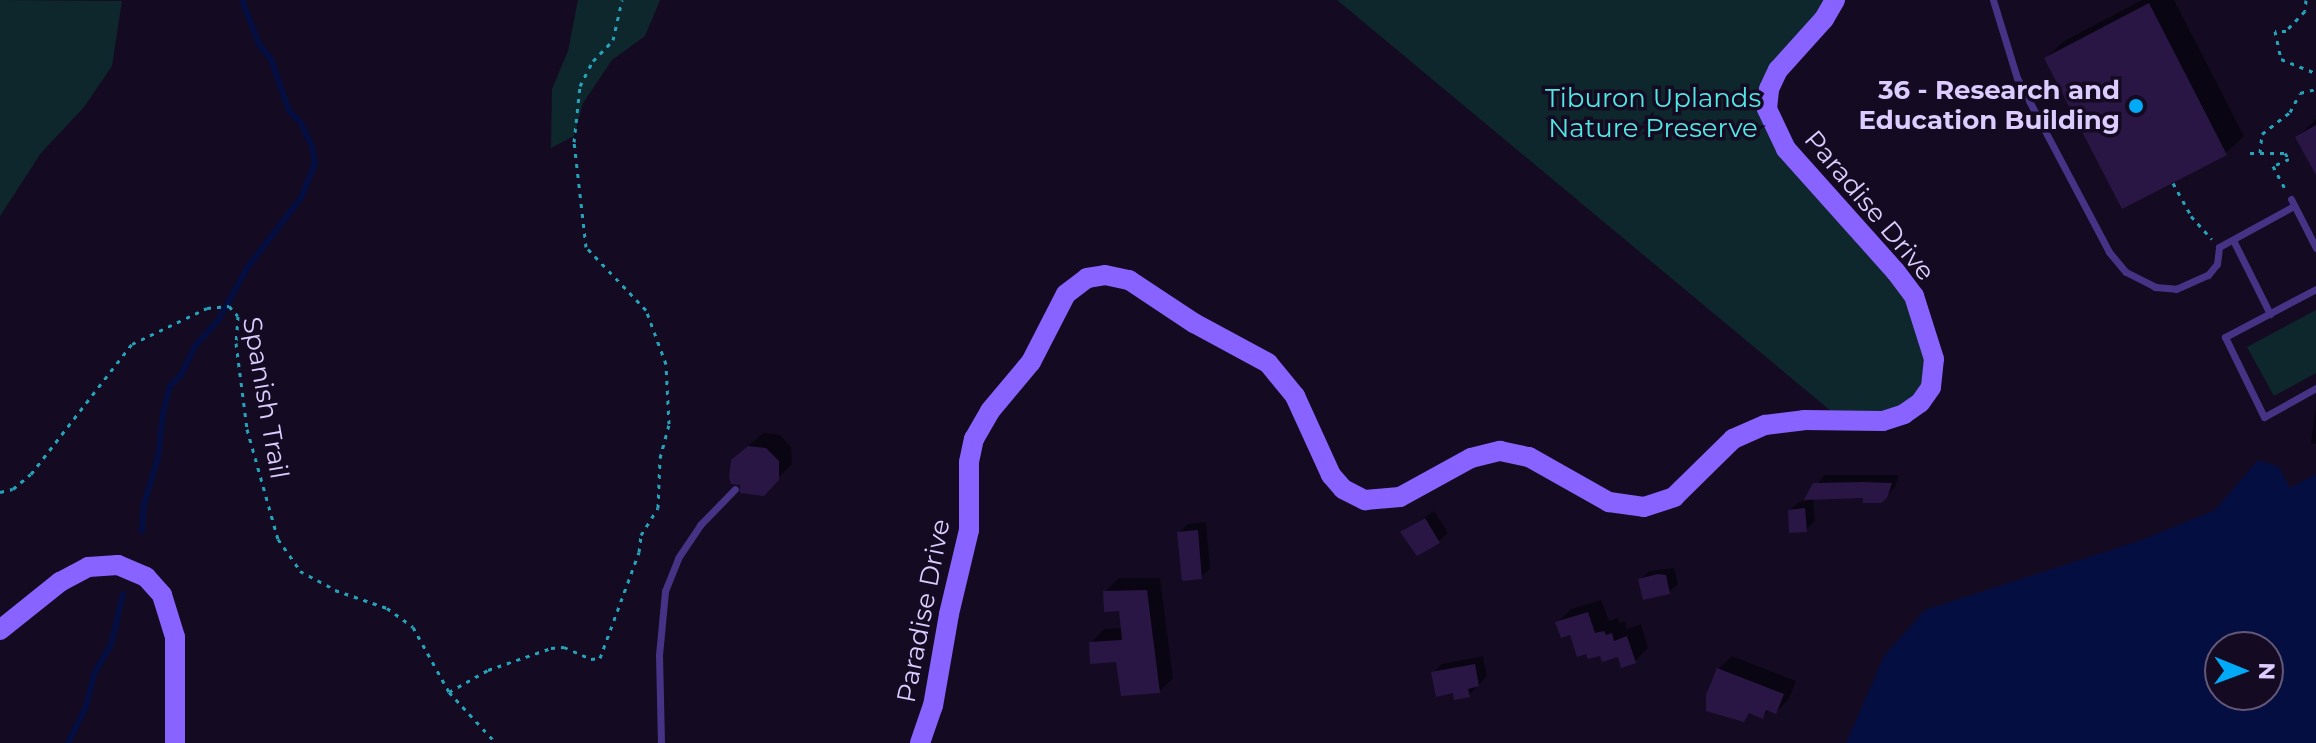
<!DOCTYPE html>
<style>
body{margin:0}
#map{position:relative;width:2316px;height:743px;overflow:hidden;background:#140b22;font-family:Montserrat,sans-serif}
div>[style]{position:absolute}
.green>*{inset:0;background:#0e272c}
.water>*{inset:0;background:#050e41}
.shadow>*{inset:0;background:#0007}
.stream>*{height:6px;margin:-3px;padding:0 3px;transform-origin:3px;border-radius:3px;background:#050e41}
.building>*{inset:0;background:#291644}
.path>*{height:3px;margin-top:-1.5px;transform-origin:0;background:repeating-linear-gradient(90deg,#24a4bb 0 4px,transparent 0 10px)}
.lane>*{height:7px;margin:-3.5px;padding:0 3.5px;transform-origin:3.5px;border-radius:3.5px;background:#473385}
.secondary>*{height:20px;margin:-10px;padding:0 10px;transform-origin:10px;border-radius:10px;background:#8963ff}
.dots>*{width:22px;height:22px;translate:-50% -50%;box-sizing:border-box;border:4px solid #140b22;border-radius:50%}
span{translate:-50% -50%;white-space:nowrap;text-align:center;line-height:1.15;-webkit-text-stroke:7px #140b22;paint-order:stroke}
.poi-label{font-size:26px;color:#dcf;font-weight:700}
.right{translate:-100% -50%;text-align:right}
.park-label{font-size:26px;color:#4fe8e3}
.street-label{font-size:26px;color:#dcf}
.north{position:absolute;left:2204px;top:631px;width:80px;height:80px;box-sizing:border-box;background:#140b22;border:2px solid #64587a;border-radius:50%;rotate:91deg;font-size:22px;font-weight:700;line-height:32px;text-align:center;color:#dcf}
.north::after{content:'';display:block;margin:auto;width:28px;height:36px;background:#00aaf7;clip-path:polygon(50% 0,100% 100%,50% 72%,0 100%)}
</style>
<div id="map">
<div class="green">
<div style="clip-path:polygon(0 0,122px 1px,112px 66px,84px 107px,41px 153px,0 216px)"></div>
<div style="clip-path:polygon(578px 0,660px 0,645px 36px,612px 60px,583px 103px,574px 136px,551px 148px,552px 89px,568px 51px)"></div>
<div style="clip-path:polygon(1337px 0,1835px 0,1795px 49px,1767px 109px,1886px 260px,1929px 334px,1920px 403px,1843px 421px)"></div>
<div style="clip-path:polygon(2316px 310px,2316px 373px,2274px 396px,2247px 347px)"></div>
</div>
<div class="water">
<div style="clip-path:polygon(evenodd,2258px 460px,2279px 467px,2290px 488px,2316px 474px,2316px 743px,1846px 743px,1884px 656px,1925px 610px,2139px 541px,2215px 510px,2258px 460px,2220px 647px,2268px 647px,2268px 695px,2220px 695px,2220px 647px)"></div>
</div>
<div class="shadow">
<div style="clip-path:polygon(2142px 0,2174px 0,2244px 136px,2226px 153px,2046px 58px,2064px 41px)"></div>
<div style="clip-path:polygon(2316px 119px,2316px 171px,2298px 137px)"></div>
<div style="clip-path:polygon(2316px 404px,2316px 444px,2311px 443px)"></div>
<div style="clip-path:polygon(763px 433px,780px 435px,791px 447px,792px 464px,763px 494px,746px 494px,742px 492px,747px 447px)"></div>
<div style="clip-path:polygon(1824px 475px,1899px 475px,1895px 487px,1886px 497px,1813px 498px,1815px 521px,1806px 530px,1790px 510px,1799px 502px,1806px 501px)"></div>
<div style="clip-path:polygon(1434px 511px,1448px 533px,1439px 541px,1402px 532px)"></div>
<div style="clip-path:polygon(1206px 522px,1210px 569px,1201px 577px,1179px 533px,1188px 524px)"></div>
<div style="clip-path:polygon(1674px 568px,1678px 584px,1669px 592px,1640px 580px,1649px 571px)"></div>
<div style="clip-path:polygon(1119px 578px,1160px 578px,1173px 678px,1160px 691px,1091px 643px,1104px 629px,1122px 628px,1120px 609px,1105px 592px)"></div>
<div style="clip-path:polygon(1601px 600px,1609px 621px,1618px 618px,1619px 623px,1625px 621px,1627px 629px,1641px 624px,1648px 648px,1635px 661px,1601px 653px,1558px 622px,1571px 609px)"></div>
<div style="clip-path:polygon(1483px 656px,1487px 676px,1469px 695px,1433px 673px,1442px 664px)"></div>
<div style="clip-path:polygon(1732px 656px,1796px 681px,1789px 699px,1776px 712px,1770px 709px,1763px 717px,1751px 712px,1743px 719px,1718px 669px)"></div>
</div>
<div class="stream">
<div style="left:142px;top:531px;width:27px;rotate:-86deg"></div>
<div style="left:144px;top:504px;width:48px;rotate:-73.1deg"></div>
<div style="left:158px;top:458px;width:44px;rotate:-83.5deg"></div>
<div style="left:163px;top:414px;width:29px;rotate:-76deg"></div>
<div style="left:170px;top:386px;width:16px;rotate:-45deg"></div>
<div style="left:181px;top:375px;width:32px;rotate:-64deg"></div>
<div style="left:195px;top:346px;width:36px;rotate:-48deg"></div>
<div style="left:219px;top:319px;width:58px;rotate:-61.2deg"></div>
<div style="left:247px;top:268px;width:88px;rotate:-52.4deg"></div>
<div style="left:301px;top:198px;width:37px;rotate:-68deg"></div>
<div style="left:315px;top:164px;width:18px;rotate:-99deg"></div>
<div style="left:312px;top:146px;width:25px;rotate:-116deg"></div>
<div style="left:301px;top:123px;width:17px;rotate:-135deg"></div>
<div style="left:289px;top:111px;width:55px;rotate:-109.1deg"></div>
<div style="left:271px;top:59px;width:19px;rotate:-129deg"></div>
<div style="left:259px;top:44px;width:47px;rotate:-111.1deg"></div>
<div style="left:68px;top:743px;width:40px;rotate:-63.4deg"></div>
<div style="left:86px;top:707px;width:34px;rotate:-76deg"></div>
<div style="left:94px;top:674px;width:34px;rotate:-60deg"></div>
<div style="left:111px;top:645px;width:52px;rotate:-76.8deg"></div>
</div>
<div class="building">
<div style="clip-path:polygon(2149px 3px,2227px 155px,2122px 209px,2044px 58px)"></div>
<div style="clip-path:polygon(2316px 125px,2316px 175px,2295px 137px)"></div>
<div style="clip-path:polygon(748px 446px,766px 448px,779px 461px,779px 480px,764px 496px,740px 493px,740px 485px,731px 484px,729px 478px,731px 460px)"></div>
<div style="clip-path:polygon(1863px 482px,1892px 483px,1887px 498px,1881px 503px,1863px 503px,1863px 498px,1804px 500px,1813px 483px)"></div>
<div style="clip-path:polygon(1805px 508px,1807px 532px,1789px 533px,1788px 510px)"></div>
<div style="clip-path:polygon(1425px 518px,1440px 543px,1417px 556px,1400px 532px)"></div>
<div style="clip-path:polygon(1198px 530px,1202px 579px,1182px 581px,1177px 532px)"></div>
<div style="clip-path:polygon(1658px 574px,1666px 575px,1670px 594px,1643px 600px,1638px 579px)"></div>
<div style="clip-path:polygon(1147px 590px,1160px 693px,1121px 696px,1116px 662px,1090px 664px,1089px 642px,1122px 640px,1119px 611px,1104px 612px,1103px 591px)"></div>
<div style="clip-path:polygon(1588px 612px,1595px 633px,1604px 631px,1606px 635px,1612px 633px,1614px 641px,1627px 636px,1636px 663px,1621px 668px,1618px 657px,1602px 662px,1600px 656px,1588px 659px,1586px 654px,1577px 657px,1570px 635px,1561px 638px,1555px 622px)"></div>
<div style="clip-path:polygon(1475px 664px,1479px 686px,1468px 689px,1470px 697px,1454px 700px,1453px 693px,1436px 697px,1431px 672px)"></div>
<div style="clip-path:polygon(1717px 668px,1784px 694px,1776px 714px,1766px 710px,1763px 719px,1749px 713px,1744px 722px,1706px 711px,1706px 695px)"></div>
</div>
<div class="path">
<div style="left:2306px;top:0;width:11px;rotate:95deg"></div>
<div style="left:2305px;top:11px;width:28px;rotate:134deg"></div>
<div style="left:2286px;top:31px;width:11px;rotate:180deg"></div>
<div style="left:2275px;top:31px;width:29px;rotate:78deg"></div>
<div style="left:2281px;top:59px;width:38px;rotate:22deg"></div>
<div style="left:2250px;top:153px;width:35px"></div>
<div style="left:2285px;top:153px;width:7px;rotate:56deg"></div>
<div style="left:2289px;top:159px;width:17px;rotate:156deg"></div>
<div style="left:2273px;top:166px;width:26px;rotate:62deg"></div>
<div style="left:2260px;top:153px;width:19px;rotate:-84deg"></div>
<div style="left:2262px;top:134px;width:36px;rotate:-38deg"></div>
<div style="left:2290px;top:112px;width:21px;rotate:-62deg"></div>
<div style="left:2300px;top:93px;width:16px;rotate:-14deg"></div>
<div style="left:2173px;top:183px;width:38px;rotate:61deg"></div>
<div style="left:2191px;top:216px;width:31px;rotate:48deg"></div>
<div style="left:0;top:492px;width:13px;rotate:-13deg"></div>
<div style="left:13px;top:489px;width:23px;rotate:-40deg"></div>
<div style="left:31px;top:474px;width:165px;rotate:-52.2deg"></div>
<div style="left:132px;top:344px;width:83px;rotate:-25.6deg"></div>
<div style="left:207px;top:308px;width:22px;rotate:-5deg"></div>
<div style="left:229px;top:306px;width:13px;rotate:48deg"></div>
<div style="left:238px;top:316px;width:27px;rotate:94deg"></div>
<div style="left:236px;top:343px;width:87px;rotate:82.7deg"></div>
<div style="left:247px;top:429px;width:114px;rotate:74.3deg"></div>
<div style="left:278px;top:539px;width:39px;rotate:55deg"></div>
<div style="left:300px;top:571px;width:40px;rotate:28deg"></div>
<div style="left:335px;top:590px;width:55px;rotate:19.1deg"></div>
<div style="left:387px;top:608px;width:32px;rotate:36deg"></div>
<div style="left:413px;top:627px;width:74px;rotate:61deg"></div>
<div style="left:449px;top:692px;width:69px;rotate:47.3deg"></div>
<div style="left:449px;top:692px;width:45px;rotate:-29.4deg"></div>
<div style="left:488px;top:670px;width:67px;rotate:-19.2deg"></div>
<div style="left:551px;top:648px;width:13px;rotate:-4deg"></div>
<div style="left:564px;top:647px;width:30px;rotate:24deg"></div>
<div style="left:591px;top:659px;width:9px;rotate:-6deg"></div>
<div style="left:600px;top:658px;width:113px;rotate:-69.8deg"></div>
<div style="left:639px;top:552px;width:17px;rotate:-83deg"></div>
<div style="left:641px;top:535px;width:32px;rotate:-58deg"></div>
<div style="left:658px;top:508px;width:50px;rotate:-87.7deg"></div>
<div style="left:660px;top:458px;width:35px;rotate:-75deg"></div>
<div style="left:669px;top:424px;width:60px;rotate:-92.9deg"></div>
<div style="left:666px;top:364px;width:58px;rotate:-110.3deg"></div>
<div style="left:646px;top:310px;width:87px;rotate:-133.6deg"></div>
<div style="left:586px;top:247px;width:106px;rotate:-96.5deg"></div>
<div style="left:574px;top:142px;width:56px;rotate:-83.9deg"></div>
<div style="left:580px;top:86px;width:28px;rotate:-63deg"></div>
<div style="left:593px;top:61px;width:29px;rotate:-46deg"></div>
<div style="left:613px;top:40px;width:41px;rotate:-77.3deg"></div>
</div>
<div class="lane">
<div style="left:1993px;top:0;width:82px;rotate:72.9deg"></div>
<div style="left:2017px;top:78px;width:197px;rotate:62.1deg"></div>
<div style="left:2109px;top:252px;width:26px;rotate:50deg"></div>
<div style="left:2126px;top:272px;width:33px;rotate:27deg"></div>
<div style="left:2155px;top:287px;width:21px;rotate:5deg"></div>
<div style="left:2176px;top:289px;width:35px;rotate:-24deg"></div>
<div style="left:2208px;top:275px;width:14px;rotate:-51deg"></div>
<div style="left:2217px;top:264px;width:17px;rotate:-83deg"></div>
<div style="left:2219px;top:247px;width:85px;rotate:-28.7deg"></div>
<div style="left:2291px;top:199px;width:55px;rotate:63deg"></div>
<div style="left:2233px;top:240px;width:83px;rotate:63.4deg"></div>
<div style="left:2316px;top:289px;width:103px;rotate:152.2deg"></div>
<div style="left:2225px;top:337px;width:89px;rotate:64deg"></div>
<div style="left:2264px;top:417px;width:60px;rotate:-29.1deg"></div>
<div style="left:661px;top:743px;width:88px;rotate:-91.3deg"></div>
<div style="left:659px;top:655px;width:64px;rotate:-84.6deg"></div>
<div style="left:665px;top:591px;width:35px;rotate:-68deg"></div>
<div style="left:678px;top:558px;width:40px;rotate:-56deg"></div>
<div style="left:700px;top:525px;width:50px;rotate:-45.8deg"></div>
</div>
<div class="secondary">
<div style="left:0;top:630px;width:77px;rotate:-38.7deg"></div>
<div style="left:60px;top:582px;width:32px;rotate:-28deg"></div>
<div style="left:88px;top:567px;width:30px;rotate:-4deg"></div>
<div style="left:118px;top:565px;width:30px;rotate:23deg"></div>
<div style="left:146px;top:577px;width:24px;rotate:48deg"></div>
<div style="left:162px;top:595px;width:44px;rotate:72.8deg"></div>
<div style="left:175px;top:637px;width:106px;rotate:90deg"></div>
<div style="left:920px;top:743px;width:39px;rotate:-71deg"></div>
<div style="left:933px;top:706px;width:93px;rotate:-80.1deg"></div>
<div style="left:949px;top:614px;width:86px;rotate:-76.6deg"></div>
<div style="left:969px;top:530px;width:68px;rotate:-90deg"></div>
<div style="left:969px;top:462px;width:24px;rotate:-78deg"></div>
<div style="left:974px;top:439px;width:32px;rotate:-60deg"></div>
<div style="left:990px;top:411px;width:64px;rotate:-50.1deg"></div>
<div style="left:1031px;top:362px;width:76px;rotate:-62.8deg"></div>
<div style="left:1066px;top:294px;width:26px;rotate:-37deg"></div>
<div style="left:1087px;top:278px;width:18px;rotate:-9deg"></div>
<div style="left:1105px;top:275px;width:25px;rotate:12deg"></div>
<div style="left:1129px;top:280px;width:78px;rotate:33.5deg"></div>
<div style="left:1194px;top:323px;width:84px;rotate:28.4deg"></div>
<div style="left:1268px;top:363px;width:43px;rotate:50.7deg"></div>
<div style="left:1295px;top:396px;width:87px;rotate:65.5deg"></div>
<div style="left:1331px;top:475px;width:18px;rotate:49deg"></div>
<div style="left:1343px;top:489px;width:25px;rotate:27deg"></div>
<div style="left:1365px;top:500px;width:35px;rotate:-5deg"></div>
<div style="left:1400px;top:497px;width:81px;rotate:-28.8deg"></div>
<div style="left:1471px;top:458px;width:30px;rotate:-14deg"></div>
<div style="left:1500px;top:451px;width:30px;rotate:12deg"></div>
<div style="left:1529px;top:457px;width:92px;rotate:29.4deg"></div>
<div style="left:1609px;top:502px;width:35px;rotate:8deg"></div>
<div style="left:1644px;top:507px;width:32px;rotate:-18deg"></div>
<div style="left:1674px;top:497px;width:83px;rotate:-44.5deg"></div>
<div style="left:1733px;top:439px;width:35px;rotate:-24deg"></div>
<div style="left:1765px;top:425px;width:39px;rotate:-7deg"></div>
<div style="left:1804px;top:420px;width:79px;rotate:0.7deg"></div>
<div style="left:1883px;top:421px;width:22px;rotate:-18deg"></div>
<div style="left:1904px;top:414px;width:19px;rotate:-35deg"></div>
<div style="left:1920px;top:403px;width:19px;rotate:-55deg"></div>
<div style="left:1931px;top:387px;width:28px;rotate:-84deg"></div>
<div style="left:1934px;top:359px;width:66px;rotate:-107.6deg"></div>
<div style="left:1914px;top:296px;width:30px;rotate:-127deg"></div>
<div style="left:1896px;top:272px;width:165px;rotate:-131.8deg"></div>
<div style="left:1786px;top:149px;width:44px;rotate:-115.4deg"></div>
<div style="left:1767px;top:109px;width:20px;rotate:-84deg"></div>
<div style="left:1769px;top:89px;width:21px;rotate:-65deg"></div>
<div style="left:1778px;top:70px;width:69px;rotate:-48deg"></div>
<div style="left:1824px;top:19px;width:22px;rotate:-60deg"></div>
</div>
<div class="dots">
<div style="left:2136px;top:106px;background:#00aaf7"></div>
</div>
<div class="poi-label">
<span class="right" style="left:2120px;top:106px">36 - Research and<br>Education Building</span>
</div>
<div class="park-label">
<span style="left:1653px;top:114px">Tiburon Uplands<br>Nature Preserve</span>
</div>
<div class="street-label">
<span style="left:1869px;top:206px;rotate:50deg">Paradise Drive</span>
<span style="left:265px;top:398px;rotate:80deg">Spanish Trail</span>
<span style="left:924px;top:611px;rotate:-79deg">Paradise Drive</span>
</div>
<div class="north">N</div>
</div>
